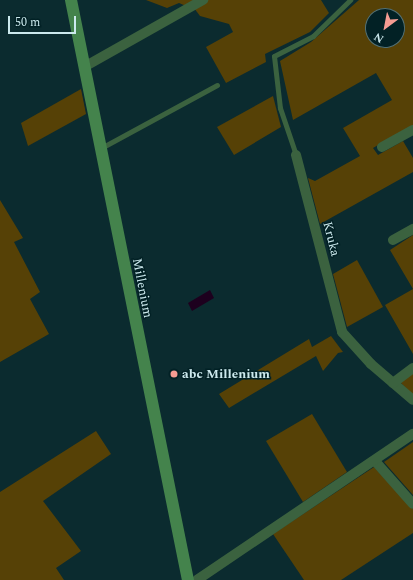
<!DOCTYPE html>
<style>
body{margin:0}
#map{position:relative;width:413px;height:580px;overflow:hidden;background:#0b2b2f;font-family:Spectral,serif}
div>[style]{position:absolute}
.green>*{inset:0;background:#564106}
.water>*{inset:0;background:#1d001e}
.lane>*{height:5px;margin:-2.5px;padding:0 2.5px;transform-origin:2.5px;border-radius:2.5px;background:#3b623f}
.street>*{height:10px;margin:-5px;padding:0 5px;transform-origin:5px;border-radius:5px;background:#3b623f}
.secondary>*{height:12px;margin:-6px;padding:0 6px;transform-origin:6px;border-radius:6px;background:#44834c}
.dots>*{width:11px;height:11px;translate:-50% -50%;box-sizing:border-box;border:2px solid #022125;border-radius:50%}
span{translate:-50% -50%;white-space:nowrap;text-align:center;line-height:1.15;-webkit-text-stroke:3px #022125;paint-order:stroke}
.street-label{font-size:13px;color:#cce9ed}
.poi-label{font-size:13px;color:#cce9ed;font-weight:700}
.left{translate:0 -50%;text-align:left}
.north{position:absolute;left:365px;top:8px;width:40px;height:40px;box-sizing:border-box;background:#022125;border:1px solid #537175;border-radius:50%;rotate:212deg;font-size:11px;font-weight:700;line-height:16px;text-align:center;color:#cce9ed}
.north::after{content:'';display:block;margin:auto;width:14px;height:18px;background:#f59c92;clip-path:polygon(50% 0,100% 100%,50% 72%,0 100%)}
.scale{position:absolute;left:8px;top:16px;width:68px;height:18px;box-sizing:border-box;border:2px solid #cce9ed;border-top:0;padding-left:5px;font-size:12px;line-height:14px;white-space:nowrap;color:#cce9ed;-webkit-text-stroke:3px #022125;paint-order:stroke}
</style>
<div id="map">
<div class="green">
<div style="clip-path:polygon(146px 0,197px 0,186px 6px,179px 3px,167px 8px)"></div>
<div style="clip-path:polygon(208px 0,321px 0,329px 13px,310px 32px,265px 54px,266px 62px,226px 83px,206px 47px,233px 32px,229px 24px,200px 16px,194px 8px)"></div>
<div style="clip-path:polygon(evenodd,359px 0,413px 0,413px 125px,373px 148px,378px 155px,403px 141px,413px 158px,413px 172px,320px 224px,308px 178px,315px 181px,360px 156px,343px 128px,392px 100px,376px 73px,293px 120px,280px 61px,311px 42px,359px 0,373px 16px,397px 16px,397px 40px,373px 40px,373px 16px)"></div>
<div style="clip-path:polygon(81px 89px,86px 114px,28px 146px,21px 123px)"></div>
<div style="clip-path:polygon(273px 96px,281px 127px,234px 155px,217px 127px)"></div>
<div style="clip-path:polygon(0 200px,23px 238px,14px 242px,40px 292px,30px 299px,49px 334px,0 362px)"></div>
<div style="clip-path:polygon(413px 235px,413px 354px,385px 305px,413px 289px,390px 250px)"></div>
<div style="clip-path:polygon(357px 260px,383px 307px,347px 327px,333px 274px)"></div>
<div style="clip-path:polygon(331px 336px,343px 352px,338px 353px,323px 371px,316px 356px,229px 408px,219px 394px,309px 339px,312px 347px)"></div>
<div style="clip-path:polygon(413px 373px,413px 396px,400px 382px)"></div>
<div style="clip-path:polygon(312px 414px,347px 472px,303px 502px,266px 441px)"></div>
<div style="clip-path:polygon(96px 431px,111px 454px,43px 501px,81px 551px,56px 568px,64px 580px,0 580px,0 492px)"></div>
<div style="clip-path:polygon(413px 442px,413px 495px,384px 462px)"></div>
<div style="clip-path:polygon(374px 467px,413px 509px,413px 533px,341px 580px,304px 580px,273px 534px)"></div>
</div>
<div class="water">
<div style="clip-path:polygon(210px 290px,214px 298px,192px 311px,188px 303px)"></div>
</div>
<div class="lane">
<div style="left:101px;top:148px;width:132px;rotate:-28.5deg"></div>
<div style="left:296px;top:155px;width:50px;rotate:-108.8deg"></div>
<div style="left:280px;top:108px;width:52px;rotate:-96.6deg"></div>
<div style="left:274px;top:56px;width:44px;rotate:-27.1deg"></div>
<div style="left:313px;top:36px;width:52px;rotate:-44.2deg"></div>
</div>
<div class="street">
<div style="left:84px;top:67px;width:137px;rotate:-29.4deg"></div>
<div style="left:382px;top:147px;width:35px;rotate:-29deg"></div>
<div style="left:296px;top:155px;width:183px;rotate:75.4deg"></div>
<div style="left:342px;top:332px;width:43px;rotate:47.8deg"></div>
<div style="left:371px;top:364px;width:55px;rotate:40.6deg"></div>
<div style="left:393px;top:240px;width:23px;rotate:-29deg"></div>
<div style="left:393px;top:383px;width:25px;rotate:-37deg"></div>
<div style="left:375px;top:461px;width:57px;rotate:48.5deg"></div>
<div style="left:197px;top:580px;width:261px;rotate:-34.1deg"></div>
</div>
<div class="secondary">
<div style="left:71px;top:0;width:592px;rotate:78.6deg"></div>
</div>
<div class="dots">
<div style="left:174px;top:374px;background:#f59c92"></div>
</div>
<div class="street-label">
<span style="left:331px;top:239px;rotate:76deg">Kruka</span>
<span style="left:142px;top:288px;rotate:79deg">Millenium</span>
</div>
<div class="poi-label">
<span class="left" style="left:182px;top:374px">abc Millenium</span>
</div>
<div class="north">N</div>
<div class="scale">50 m</div>
</div>
